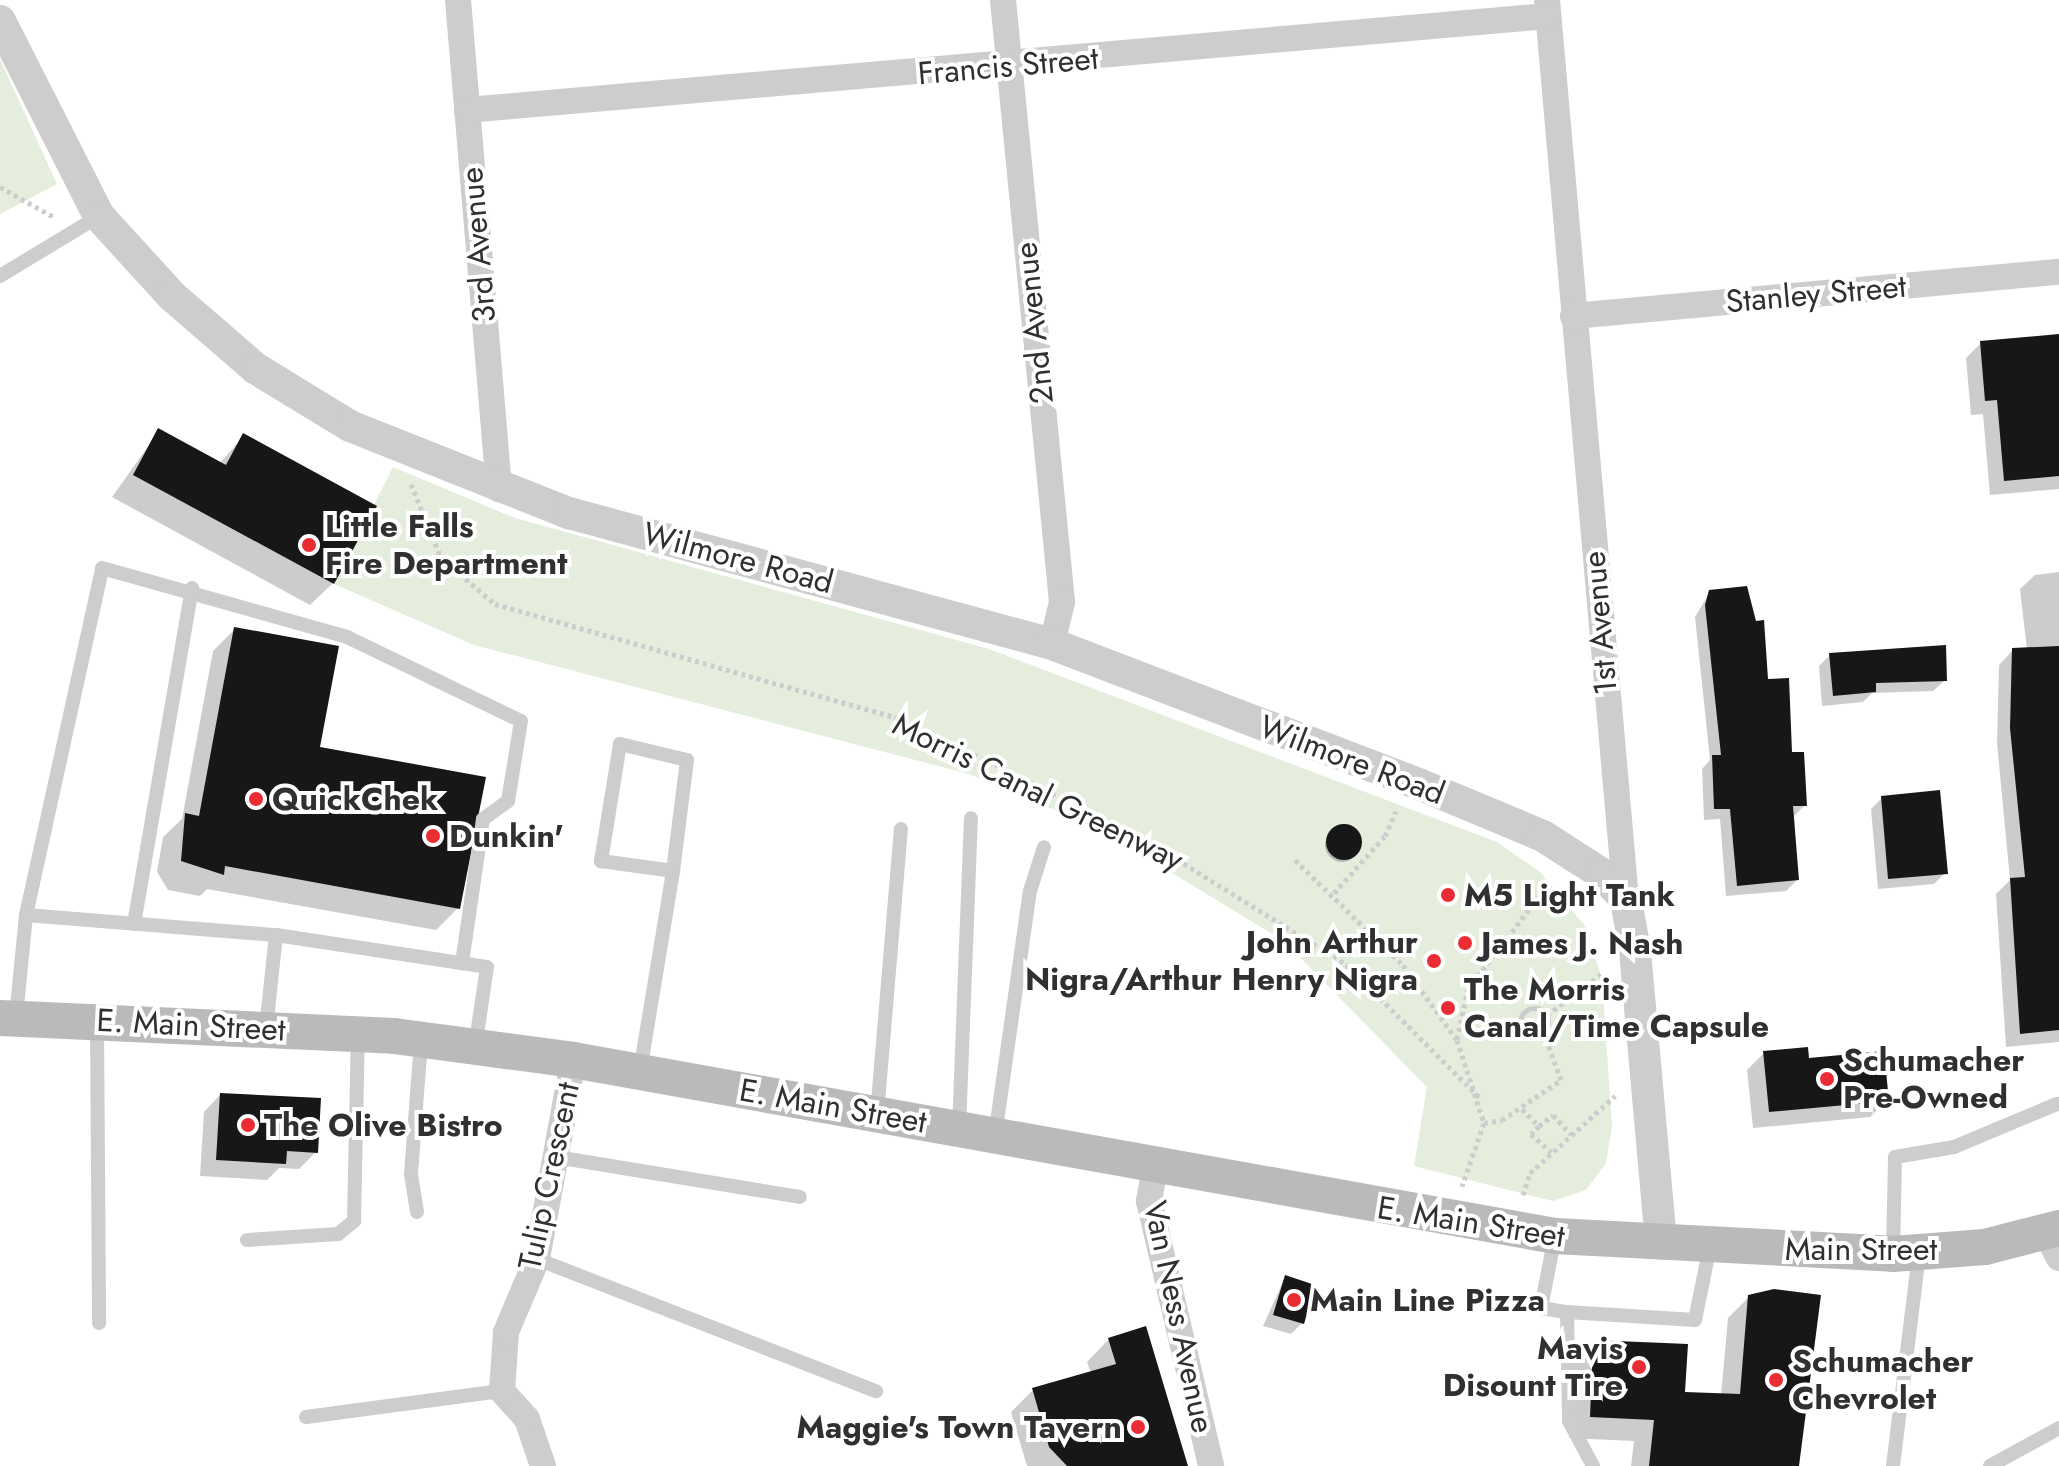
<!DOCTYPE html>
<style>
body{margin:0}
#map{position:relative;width:2059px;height:1466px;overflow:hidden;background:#fff;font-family:Jost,sans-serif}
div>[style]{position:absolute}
.green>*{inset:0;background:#e5eddd}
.shadow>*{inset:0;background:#0003}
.round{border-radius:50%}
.building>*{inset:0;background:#171717}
.path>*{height:5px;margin-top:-2.5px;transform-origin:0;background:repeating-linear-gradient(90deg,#cdcdcd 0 4px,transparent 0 8px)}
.path>.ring{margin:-2.5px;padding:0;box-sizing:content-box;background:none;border:5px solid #cdcdcd;border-radius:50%}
.service>*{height:14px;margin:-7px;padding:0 7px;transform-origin:7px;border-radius:7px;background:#cdcdcd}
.minor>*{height:26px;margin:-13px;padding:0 13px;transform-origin:13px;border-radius:13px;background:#cdcdcd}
.tertiary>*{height:32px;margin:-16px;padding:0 16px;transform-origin:16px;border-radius:16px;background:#cdcdcd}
.secondary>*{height:36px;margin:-18px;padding:0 18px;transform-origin:18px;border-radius:18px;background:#bababa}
.dots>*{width:22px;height:22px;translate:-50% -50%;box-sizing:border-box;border:4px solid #fff;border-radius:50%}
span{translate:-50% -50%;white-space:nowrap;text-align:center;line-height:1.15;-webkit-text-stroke:8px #fff;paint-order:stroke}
.street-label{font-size:32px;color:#303030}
.poi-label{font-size:32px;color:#303030;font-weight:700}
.left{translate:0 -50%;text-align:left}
.right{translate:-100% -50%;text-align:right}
</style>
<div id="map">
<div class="green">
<div style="clip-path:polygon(0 59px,57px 184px,0 214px)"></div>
<div style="clip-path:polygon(393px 467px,515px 518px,989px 649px,1497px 842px,1540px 872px,1585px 926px,1602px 979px,1612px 1126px,1606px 1163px,1586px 1190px,1553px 1201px,1414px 1166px,1427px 1087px,1284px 941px,1098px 828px,969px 774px,474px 645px,334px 584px)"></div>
</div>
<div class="shadow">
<div style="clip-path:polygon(2059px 336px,2059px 489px,1990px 495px,1983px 414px,1971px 415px,1966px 358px,1981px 343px)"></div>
<div style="clip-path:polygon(159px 431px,219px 464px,244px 436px,333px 583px,310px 605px,112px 497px)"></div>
<div style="clip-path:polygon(2059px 572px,2059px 1042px,2006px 1047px,1996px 894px,2010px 880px,1997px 743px,1999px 665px,2013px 650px,2027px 650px,2020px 589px,2035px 575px)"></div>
<div style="clip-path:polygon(1710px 592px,1766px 681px,1805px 805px,1794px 816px,1797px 880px,1786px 891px,1726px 896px,1720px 819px,1704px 820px,1702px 769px,1710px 760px,1695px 617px)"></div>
<div style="clip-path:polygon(235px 629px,318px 749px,458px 908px,436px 930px,207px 889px,200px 896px,168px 890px,157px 872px,163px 837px,182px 819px,213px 651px)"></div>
<div style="clip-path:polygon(1830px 655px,1945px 680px,1933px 691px,1872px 693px,1863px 702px,1822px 706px,1819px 666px)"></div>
<div style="clip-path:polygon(1882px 798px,1945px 873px,1934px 884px,1878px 889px,1871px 809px)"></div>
<div class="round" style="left:1325px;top:828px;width:34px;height:34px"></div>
<div style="clip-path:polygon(1764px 1053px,1807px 1060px,1887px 1100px,1870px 1117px,1753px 1128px,1747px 1070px)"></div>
<div style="clip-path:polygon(220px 1095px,316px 1152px,299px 1169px,279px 1168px,267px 1180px,200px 1176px,204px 1112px)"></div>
<div style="clip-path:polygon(1285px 1277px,1302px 1323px,1291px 1334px,1263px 1326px)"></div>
<div style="clip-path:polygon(1749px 1297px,1797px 1466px,1631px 1466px,1634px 1441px,1569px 1438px,1572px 1363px,1594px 1342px,1683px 1394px,1721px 1395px,1728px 1318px)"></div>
<div style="clip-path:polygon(1109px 1339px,1186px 1466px,1027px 1466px,1011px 1412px,1033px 1390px,1091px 1373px,1087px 1362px)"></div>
</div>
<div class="building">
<div style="clip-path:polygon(2059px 334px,2059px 476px,2004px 481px,1997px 400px,1985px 401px,1980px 341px)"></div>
<div style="clip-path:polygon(158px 428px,226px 465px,243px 433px,377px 506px,334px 584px,133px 475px)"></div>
<div style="clip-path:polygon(1747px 586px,1756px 621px,1764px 620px,1768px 679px,1789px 678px,1792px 752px,1804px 752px,1807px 806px,1793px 806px,1799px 880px,1737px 886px,1730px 809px,1714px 809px,1712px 755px,1721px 755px,1705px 605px,1709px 590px)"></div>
<div style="clip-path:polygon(234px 627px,339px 646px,320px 747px,486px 777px,460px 909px,225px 866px,224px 875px,181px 861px,185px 813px,199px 816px)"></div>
<div style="clip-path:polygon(1946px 645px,1947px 681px,1876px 683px,1876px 692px,1833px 696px,1829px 653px)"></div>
<div style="clip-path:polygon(2059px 646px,2059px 1030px,2020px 1034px,2010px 878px,2025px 877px,2010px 728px,2012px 648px)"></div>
<div style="clip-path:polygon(1940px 790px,1948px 874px,1888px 879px,1881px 796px)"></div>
<div class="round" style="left:1326px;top:824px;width:36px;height:36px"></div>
<div style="clip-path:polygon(1808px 1047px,1809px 1058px,1884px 1051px,1889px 1101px,1769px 1112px,1763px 1051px)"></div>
<div style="clip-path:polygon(220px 1093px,321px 1098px,318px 1153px,287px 1151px,286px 1164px,216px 1160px)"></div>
<div style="clip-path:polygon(1285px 1275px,1315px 1285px,1304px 1324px,1273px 1315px)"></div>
<div style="clip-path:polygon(1774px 1289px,1821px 1295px,1799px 1466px,1649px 1466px,1654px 1420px,1590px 1417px,1593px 1340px,1688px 1344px,1685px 1392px,1740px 1394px,1748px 1295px)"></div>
<div style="clip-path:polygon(1146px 1326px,1188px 1466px,1067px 1466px,1049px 1447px,1032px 1388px,1116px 1364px,1108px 1338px)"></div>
</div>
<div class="path">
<div style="left:0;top:187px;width:62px;rotate:29.1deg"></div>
<div style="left:411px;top:484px;width:80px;rotate:67.9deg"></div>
<div style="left:441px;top:558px;width:71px;rotate:40.4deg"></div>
<div style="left:495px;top:604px;width:415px;rotate:15.8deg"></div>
<div style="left:894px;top:717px;width:111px;rotate:25deg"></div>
<div style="left:995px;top:764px;width:197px;rotate:27.5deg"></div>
<div style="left:1170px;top:855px;width:207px;rotate:31.8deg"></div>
<div style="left:1346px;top:964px;width:190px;rotate:45deg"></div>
<div style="left:1295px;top:860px;width:151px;rotate:44.2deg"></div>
<div style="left:1403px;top:965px;width:92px;rotate:54.2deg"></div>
<div style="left:1457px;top:1040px;width:87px;rotate:72deg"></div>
<div style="left:1484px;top:1123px;width:67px;rotate:109.2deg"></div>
<div style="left:1334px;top:893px;width:76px;rotate:-48.2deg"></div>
<div style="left:1385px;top:836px;width:27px;rotate:-66deg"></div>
<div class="ring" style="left:1520px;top:1008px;width:23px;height:23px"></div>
<div style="left:1547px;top:1015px;width:71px;rotate:-37deg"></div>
<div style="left:1457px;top:1039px;width:51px;rotate:-77.6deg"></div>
<div style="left:1468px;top:989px;width:125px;rotate:-52.5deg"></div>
<div style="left:1522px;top:1109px;width:24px;rotate:45deg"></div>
<div style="left:1539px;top:1126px;width:18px;rotate:-38deg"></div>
<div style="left:1553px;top:1115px;width:26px;rotate:47deg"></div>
<div style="left:1484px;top:1123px;width:18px;rotate:-9deg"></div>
<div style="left:1502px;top:1120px;width:71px;rotate:-34.1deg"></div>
<div style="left:1561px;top:1080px;width:50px;rotate:-109.9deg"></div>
<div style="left:1539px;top:1126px;width:11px;rotate:135deg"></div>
<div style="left:1531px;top:1134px;width:27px;rotate:42deg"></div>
<div style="left:1523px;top:1195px;width:23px;rotate:-72deg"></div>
<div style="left:1530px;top:1173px;width:115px;rotate:-42.2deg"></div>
</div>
<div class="service">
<div style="left:0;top:276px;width:116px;rotate:-31.2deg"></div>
<div style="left:26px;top:915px;width:355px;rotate:-77.6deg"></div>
<div style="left:102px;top:568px;width:255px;rotate:15.7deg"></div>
<div style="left:347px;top:637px;width:193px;rotate:25.8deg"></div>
<div style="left:521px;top:721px;width:81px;rotate:99.2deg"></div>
<div style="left:508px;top:801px;width:31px;rotate:144deg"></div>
<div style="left:483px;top:819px;width:146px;rotate:98.3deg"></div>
<div style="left:134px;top:924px;width:341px;rotate:-80.2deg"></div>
<div style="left:276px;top:935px;width:213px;rotate:8.6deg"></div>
<div style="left:487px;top:967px;width:82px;rotate:98.4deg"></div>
<div style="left:16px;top:1017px;width:102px;rotate:-84.4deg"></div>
<div style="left:26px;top:915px;width:251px;rotate:4.6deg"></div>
<div style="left:276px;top:935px;width:95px;rotate:96.1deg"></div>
<div style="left:97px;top:1024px;width:299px;rotate:89.6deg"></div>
<div style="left:640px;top:1071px;width:203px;rotate:-80.6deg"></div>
<div style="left:673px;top:871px;width:112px;rotate:-82.8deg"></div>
<div style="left:687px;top:760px;width:69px;rotate:-166.6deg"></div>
<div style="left:620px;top:744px;width:119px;rotate:99.2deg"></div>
<div style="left:601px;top:861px;width:73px;rotate:7.9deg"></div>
<div style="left:877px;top:1114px;width:286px;rotate:-85.2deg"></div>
<div style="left:959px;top:1129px;width:311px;rotate:-87.8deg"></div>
<div style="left:995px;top:1136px;width:247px;rotate:-81.9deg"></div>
<div style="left:1030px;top:891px;width:46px;rotate:-72.3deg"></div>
<div style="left:556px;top:1157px;width:247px;rotate:9.3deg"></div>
<div style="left:417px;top:1212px;width:38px;rotate:-99deg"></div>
<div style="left:411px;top:1174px;width:134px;rotate:-85.7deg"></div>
<div style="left:1555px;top:1236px;width:73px;rotate:101deg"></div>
<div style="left:1541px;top:1308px;width:26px;rotate:9deg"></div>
<div style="left:1567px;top:1312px;width:109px;rotate:88.9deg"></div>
<div style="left:1569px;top:1421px;width:51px;rotate:61.9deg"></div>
<div style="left:247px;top:1240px;width:91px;rotate:-3.8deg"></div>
<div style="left:338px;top:1234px;width:21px;rotate:-39deg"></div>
<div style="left:354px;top:1221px;width:187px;rotate:-88.8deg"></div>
<div style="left:1893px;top:1254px;width:97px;rotate:-88.8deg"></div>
<div style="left:1895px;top:1157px;width:60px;rotate:-9.6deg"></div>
<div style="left:1954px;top:1147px;width:112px;rotate:-22.7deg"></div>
<div style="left:537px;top:1259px;width:364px;rotate:21.3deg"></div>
<div style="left:1567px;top:1312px;width:128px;rotate:3.6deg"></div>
<div style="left:1695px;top:1320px;width:76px;rotate:-78.5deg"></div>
<div style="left:306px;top:1417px;width:198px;rotate:-7.6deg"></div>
<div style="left:1893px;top:1466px;width:214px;rotate:-83deg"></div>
<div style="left:1990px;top:1466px;width:79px;rotate:-28.8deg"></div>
</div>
<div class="minor">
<div style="left:458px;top:0;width:491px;rotate:85.2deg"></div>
<div style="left:1003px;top:0;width:605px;rotate:84.4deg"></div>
<div style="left:1062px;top:602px;width:43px;rotate:103.4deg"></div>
<div style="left:1547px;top:0;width:903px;rotate:84.98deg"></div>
<div style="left:467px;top:110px;width:1085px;rotate:-4.97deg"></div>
<div style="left:1573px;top:316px;width:488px;rotate:-5.2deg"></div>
<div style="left:1155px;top:1167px;width:35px;rotate:100deg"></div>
<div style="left:1149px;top:1201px;width:272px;rotate:76.8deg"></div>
<div style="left:2046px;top:1233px;width:28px;rotate:63deg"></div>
<div style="left:543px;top:1466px;width:50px;rotate:-108.8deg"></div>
<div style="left:527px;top:1419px;width:38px;rotate:-132deg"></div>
<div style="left:502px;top:1391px;width:59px;rotate:-86.1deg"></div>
<div style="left:506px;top:1332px;width:79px;rotate:-67deg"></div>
<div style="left:537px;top:1259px;width:202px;rotate:-79.7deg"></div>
</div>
<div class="tertiary">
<div style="left:0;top:21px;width:219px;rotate:63.1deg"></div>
<div style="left:99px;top:216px;width:108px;rotate:47.6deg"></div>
<div style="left:172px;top:296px;width:110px;rotate:40.9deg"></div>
<div style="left:255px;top:368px;width:111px;rotate:31.4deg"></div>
<div style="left:350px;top:426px;width:236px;rotate:21.7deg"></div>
<div style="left:569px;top:513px;width:500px;rotate:15.17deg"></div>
<div style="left:1052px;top:644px;width:395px;rotate:20.9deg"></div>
<div style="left:1421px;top:785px;width:132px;rotate:22.7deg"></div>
<div style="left:1543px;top:836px;width:70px;rotate:32.8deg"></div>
<div style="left:1602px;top:874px;width:35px;rotate:47deg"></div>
<div style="left:1626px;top:900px;width:52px;rotate:80deg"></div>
<div style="left:1635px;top:951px;width:294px;rotate:84.9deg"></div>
</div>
<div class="secondary">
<div style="left:0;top:1018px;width:394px;rotate:2.6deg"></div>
<div style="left:394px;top:1036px;width:181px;rotate:7.6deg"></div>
<div style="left:573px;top:1060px;width:998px;rotate:10.16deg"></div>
<div style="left:1555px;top:1236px;width:338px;rotate:3deg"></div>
<div style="left:1893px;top:1254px;width:92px;rotate:-4.4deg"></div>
<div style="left:1985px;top:1247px;width:76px;rotate:-14.4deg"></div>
</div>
<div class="dots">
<div style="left:309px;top:545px;background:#ec2c34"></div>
<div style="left:256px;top:799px;background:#ec2c34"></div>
<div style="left:433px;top:836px;background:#ec2c34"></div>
<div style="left:1448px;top:895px;background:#ec2c34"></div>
<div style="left:1465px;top:943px;background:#ec2c34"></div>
<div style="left:1434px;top:961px;background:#ec2c34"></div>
<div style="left:1448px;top:1008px;background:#ec2c34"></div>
<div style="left:1827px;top:1079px;background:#ec2c34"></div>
<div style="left:248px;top:1125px;background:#ec2c34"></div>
<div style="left:1294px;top:1300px;background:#ec2c34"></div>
<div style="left:1639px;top:1367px;background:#ec2c34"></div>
<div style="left:1776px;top:1380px;background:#ec2c34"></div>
<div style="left:1138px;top:1427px;background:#ec2c34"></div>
</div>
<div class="street-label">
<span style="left:1008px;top:66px;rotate:-5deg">Francis Street</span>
<span style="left:478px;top:245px;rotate:-95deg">3rd Avenue</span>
<span style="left:1816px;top:294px;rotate:-5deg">Stanley Street</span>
<span style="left:1034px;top:323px;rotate:-96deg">2nd Avenue</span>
<span style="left:738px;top:558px;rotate:15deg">Wilmore Road</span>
<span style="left:1600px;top:623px;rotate:-95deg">1st Avenue</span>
<span style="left:1352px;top:760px;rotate:21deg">Wilmore Road</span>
<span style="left:1038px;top:792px;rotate:26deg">Morris Canal Greenway</span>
<span style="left:191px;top:1025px;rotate:3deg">E. Main Street</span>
<span style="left:833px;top:1106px;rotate:10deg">E. Main Street</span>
<span style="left:549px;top:1176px;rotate:-78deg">Tulip Crescent</span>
<span style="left:1471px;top:1222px;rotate:9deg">E. Main Street</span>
<span style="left:1861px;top:1249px">Main Street</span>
<span style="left:1179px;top:1317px;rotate:78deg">Van Ness Avenue</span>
</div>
<div class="poi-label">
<span class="left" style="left:325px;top:545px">Little Falls<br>Fire Department</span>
<span class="left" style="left:272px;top:799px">QuickChek</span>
<span class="left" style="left:449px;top:836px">Dunkin'</span>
<span class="left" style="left:1464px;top:895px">M5 Light Tank</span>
<span class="right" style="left:1418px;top:961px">John Arthur<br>Nigra/Arthur Henry Nigra</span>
<span class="left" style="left:1481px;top:943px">James J. Nash</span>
<span class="left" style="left:1464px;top:1008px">The Morris<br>Canal/Time Capsule</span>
<span class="left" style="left:1843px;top:1079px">Schumacher<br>Pre-Owned</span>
<span class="left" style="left:264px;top:1125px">The Olive Bistro</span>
<span class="left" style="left:1310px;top:1300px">Main Line Pizza</span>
<span class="right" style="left:1623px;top:1367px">Mavis<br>Disount Tire</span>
<span class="left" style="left:1792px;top:1380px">Schumacher<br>Chevrolet</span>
<span class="right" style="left:1122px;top:1427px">Maggie's Town Tavern</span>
</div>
</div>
